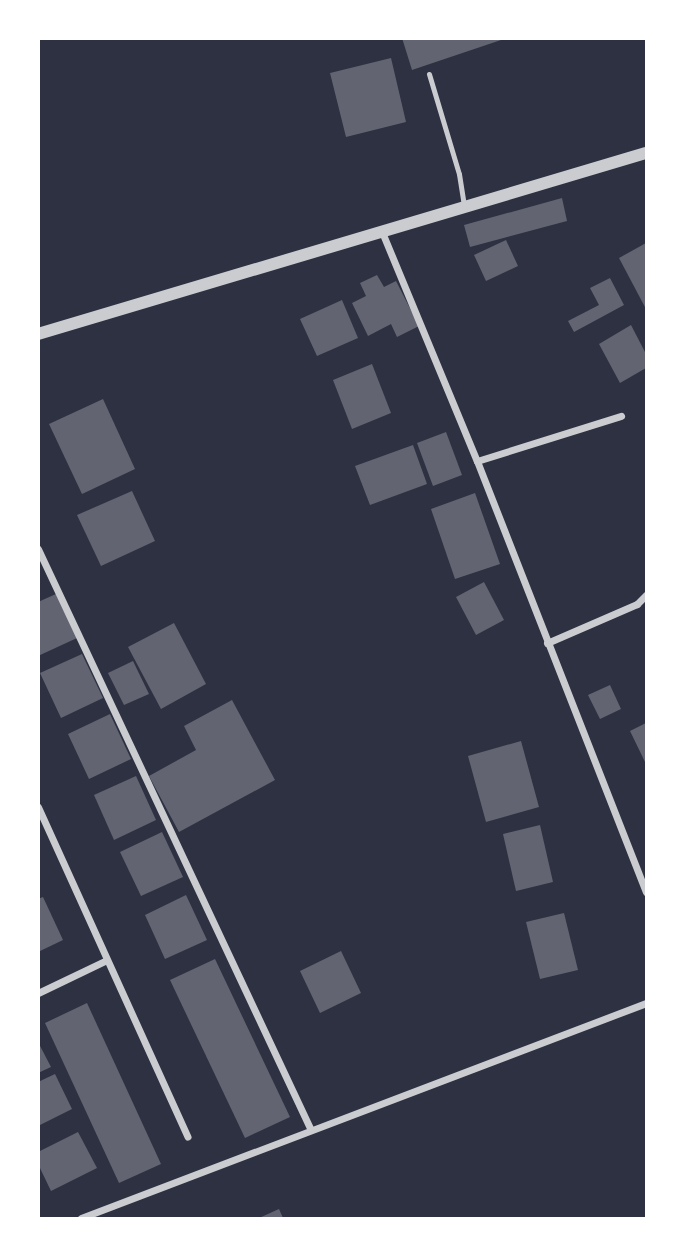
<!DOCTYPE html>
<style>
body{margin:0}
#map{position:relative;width:685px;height:1257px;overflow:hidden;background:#2d3142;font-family:Signika,sans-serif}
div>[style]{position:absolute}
.building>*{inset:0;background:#626471}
.service>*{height:5px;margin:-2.5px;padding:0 2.5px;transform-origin:2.5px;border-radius:2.5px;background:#caccd0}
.minor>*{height:7px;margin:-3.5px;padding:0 3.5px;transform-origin:3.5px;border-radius:3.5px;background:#caccd0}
.tertiary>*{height:12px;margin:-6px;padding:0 6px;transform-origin:6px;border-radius:6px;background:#caccd0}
span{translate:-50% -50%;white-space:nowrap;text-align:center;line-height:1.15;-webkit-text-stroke:7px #fff;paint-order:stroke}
.frame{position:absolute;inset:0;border:40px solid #fff;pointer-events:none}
</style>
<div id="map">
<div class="building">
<div style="clip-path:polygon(402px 38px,504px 38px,504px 39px,412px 70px)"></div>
<div style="clip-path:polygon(391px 58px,406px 122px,346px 137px,330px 73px)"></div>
<div style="clip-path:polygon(562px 198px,567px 221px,470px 247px,464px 225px)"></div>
<div style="clip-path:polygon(506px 240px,518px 266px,486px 281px,474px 255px)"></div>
<div style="clip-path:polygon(646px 243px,646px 309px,619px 258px)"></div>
<div style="clip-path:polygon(377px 275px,384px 287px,396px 281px,419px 326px,397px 337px,391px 324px,368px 336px,352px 303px,366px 296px,360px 283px)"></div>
<div style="clip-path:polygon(610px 278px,624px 305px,574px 332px,568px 321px,599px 305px,590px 288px)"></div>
<div style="clip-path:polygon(342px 300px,358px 338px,317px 356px,300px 319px)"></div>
<div style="clip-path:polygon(631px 325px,646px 354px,646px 368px,620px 383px,599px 344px)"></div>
<div style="clip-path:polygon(372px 364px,391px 413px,352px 429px,333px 380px)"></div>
<div style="clip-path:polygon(103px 399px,135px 469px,82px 494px,49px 424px)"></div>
<div style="clip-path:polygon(446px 432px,462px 475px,433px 486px,417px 443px)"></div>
<div style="clip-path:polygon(413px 445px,427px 484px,370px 505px,355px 466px)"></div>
<div style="clip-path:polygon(132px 491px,155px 541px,101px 566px,77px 515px)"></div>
<div style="clip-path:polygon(475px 493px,500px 564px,455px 579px,431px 509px)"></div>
<div style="clip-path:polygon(484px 582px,504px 620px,476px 635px,456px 597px)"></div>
<div style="clip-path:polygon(56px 594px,77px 638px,38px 656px,38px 602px)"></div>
<div style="clip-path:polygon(174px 623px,206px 684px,161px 709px,128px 647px)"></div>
<div style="clip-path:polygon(82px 654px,103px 698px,61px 718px,40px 673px)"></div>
<div style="clip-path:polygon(133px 661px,149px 694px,124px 705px,108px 673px)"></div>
<div style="clip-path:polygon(610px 685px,621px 709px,600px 719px,588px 695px)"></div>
<div style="clip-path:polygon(232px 700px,275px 780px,179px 832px,149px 776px,196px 750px,184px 726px)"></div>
<div style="clip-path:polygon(110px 714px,131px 759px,89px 779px,68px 734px)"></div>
<div style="clip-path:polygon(646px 723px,646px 764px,630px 731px)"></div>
<div style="clip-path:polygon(521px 741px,539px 807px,486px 822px,468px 756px)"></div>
<div style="clip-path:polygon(136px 776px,156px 820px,114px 840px,94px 795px)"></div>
<div style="clip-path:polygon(540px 825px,553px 882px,516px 891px,503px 834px)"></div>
<div style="clip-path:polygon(162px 832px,183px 877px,141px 896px,120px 852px)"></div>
<div style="clip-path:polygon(186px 895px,207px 940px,165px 959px,145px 915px)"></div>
<div style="clip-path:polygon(43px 897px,63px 940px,38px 952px,38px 899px)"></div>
<div style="clip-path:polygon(564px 913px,578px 970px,540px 979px,526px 922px)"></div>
<div style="clip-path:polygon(341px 951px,361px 993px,320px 1013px,300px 971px)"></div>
<div style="clip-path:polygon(215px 959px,290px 1117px,245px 1138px,170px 980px)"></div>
<div style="clip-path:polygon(87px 1003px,161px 1164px,119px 1183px,45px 1023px)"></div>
<div style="clip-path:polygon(38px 1042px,51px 1067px,38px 1073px)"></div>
<div style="clip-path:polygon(55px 1074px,72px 1109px,38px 1126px,38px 1082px)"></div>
<div style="clip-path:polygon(78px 1132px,97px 1168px,51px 1191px,38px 1164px,38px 1152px)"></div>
<div style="clip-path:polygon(279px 1209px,283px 1218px,259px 1218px)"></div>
</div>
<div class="service">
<div style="left:429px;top:74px;width:104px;rotate:73.3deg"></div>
<div style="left:459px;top:174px;width:32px;rotate:81deg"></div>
</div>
<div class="minor">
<div style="left:382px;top:232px;width:248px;rotate:67.5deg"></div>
<div style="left:477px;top:461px;width:463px;rotate:68.6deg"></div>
<div style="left:477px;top:461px;width:151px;rotate:-17.4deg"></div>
<div style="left:38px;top:549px;width:640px;rotate:64.84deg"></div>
<div style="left:547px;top:643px;width:98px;rotate:-23.4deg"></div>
<div style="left:637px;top:604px;width:13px;rotate:-45deg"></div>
<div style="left:38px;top:807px;width:362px;rotate:65.6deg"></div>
<div style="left:38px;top:993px;width:76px;rotate:-25.6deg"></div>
<div style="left:81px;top:1218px;width:605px;rotate:-20.83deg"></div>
</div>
<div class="tertiary">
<div style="left:38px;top:334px;width:634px;rotate:-16.58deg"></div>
</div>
<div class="frame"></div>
</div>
